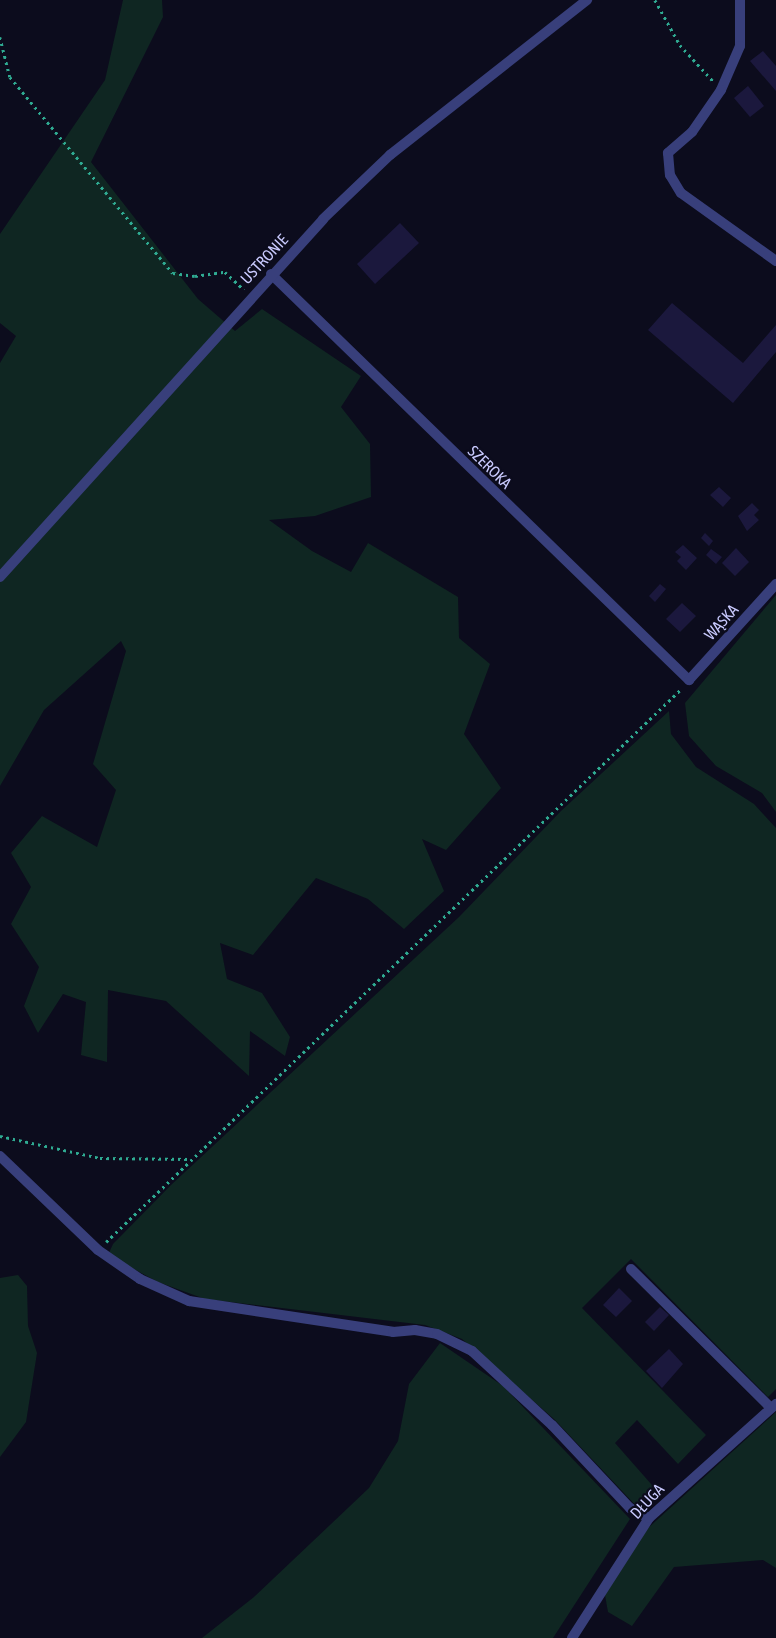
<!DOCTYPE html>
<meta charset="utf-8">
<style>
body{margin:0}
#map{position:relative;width:776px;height:1638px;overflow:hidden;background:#0c0c1d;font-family:"Asap Condensed",sans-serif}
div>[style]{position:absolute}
.green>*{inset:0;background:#0f2622}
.building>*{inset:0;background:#1b183d}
.path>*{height:2.5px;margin-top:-1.25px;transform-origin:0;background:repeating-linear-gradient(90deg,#2fab92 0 2.5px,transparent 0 6.5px)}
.minor>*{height:10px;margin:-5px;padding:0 5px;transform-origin:5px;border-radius:5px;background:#383f7b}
span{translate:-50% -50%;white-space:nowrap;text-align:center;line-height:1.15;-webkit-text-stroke:4.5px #0c0c1d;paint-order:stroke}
.street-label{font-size:16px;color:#c9cafe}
</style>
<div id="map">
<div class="green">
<div style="clip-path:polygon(123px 0,162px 0,163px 17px,91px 162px,198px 299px,235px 331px,262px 309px,361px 376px,341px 407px,370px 444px,371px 497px,315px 516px,269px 520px,312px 551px,351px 572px,368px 543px,458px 597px,459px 638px,490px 664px,464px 734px,501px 788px,446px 850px,422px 839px,444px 891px,404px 929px,368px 899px,316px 878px,253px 955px,220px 943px,227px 979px,262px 993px,290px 1037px,285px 1056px,250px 1031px,249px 1076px,166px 1001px,108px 990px,107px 1062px,81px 1055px,86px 1002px,63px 994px,38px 1033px,24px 1006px,39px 967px,11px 924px,31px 887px,11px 853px,42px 816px,97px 847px,116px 790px,93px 764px,126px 651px,121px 641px,44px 710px,0 786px,0 363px,16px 336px,0 323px,0 234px,105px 80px)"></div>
<div style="clip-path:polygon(776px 595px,776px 812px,762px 793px,716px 766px,689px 736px,685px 703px)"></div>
<div style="clip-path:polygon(669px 711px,671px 734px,696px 767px,754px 804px,776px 828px,776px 1389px,768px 1397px,631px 1259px,582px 1308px,706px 1435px,678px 1464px,637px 1420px,615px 1443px,659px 1493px,641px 1511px,554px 1419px,462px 1339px,425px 1325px,205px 1299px,158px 1282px,108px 1255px,113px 1244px,171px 1185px,459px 917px,561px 811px)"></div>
<div style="clip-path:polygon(18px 1275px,27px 1286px,28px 1326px,37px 1353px,26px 1422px,0 1457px,0 1278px)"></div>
<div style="clip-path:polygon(440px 1343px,503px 1386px,630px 1519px,553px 1638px,202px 1638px,254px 1597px,369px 1488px,398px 1441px,409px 1384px)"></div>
<div style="clip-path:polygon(776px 1412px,776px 1568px,763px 1560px,674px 1567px,632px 1626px,608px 1612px,605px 1595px,647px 1529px)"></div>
</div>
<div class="building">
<div style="clip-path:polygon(763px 51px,776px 66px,776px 91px,750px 61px)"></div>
<div style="clip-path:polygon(748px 86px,764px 106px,750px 117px,734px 98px)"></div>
<div style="clip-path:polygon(400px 223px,419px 243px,375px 284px,357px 264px)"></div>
<div style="clip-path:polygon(672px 303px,743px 363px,776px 325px,776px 352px,733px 403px,648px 330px)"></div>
<div style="clip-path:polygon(719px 487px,731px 498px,723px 507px,710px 495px)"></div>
<div style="clip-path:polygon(752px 503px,759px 510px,754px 515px,759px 520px,747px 531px,738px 516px)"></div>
<div style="clip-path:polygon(705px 533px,713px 541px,709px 546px,701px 538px)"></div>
<div style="clip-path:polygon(683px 545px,697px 558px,686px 570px,677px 561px,681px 557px,675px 552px)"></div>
<div style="clip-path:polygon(736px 548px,749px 562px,735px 576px,722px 563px)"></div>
<div style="clip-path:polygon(711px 549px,722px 557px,716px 564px,706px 555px)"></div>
<div style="clip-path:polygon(660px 584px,666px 589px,655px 602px,649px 596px)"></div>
<div style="clip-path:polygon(682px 603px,696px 616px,680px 632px,666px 619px)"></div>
<div style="clip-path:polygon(619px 1288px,632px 1301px,616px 1317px,603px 1305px)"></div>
<div style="clip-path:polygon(660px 1307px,669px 1315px,654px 1331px,645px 1322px)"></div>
<div style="clip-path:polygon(669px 1349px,683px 1364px,662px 1388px,646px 1371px)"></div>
</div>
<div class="path">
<div style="left:655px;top:0;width:51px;rotate:60.9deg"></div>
<div style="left:680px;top:45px;width:50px;rotate:47.4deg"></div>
<div style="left:0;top:37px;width:41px;rotate:76deg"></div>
<div style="left:10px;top:77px;width:255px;rotate:50.3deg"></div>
<div style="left:173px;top:273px;width:22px;rotate:8deg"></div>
<div style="left:195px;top:276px;width:30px;rotate:-8deg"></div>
<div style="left:225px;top:272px;width:26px;rotate:43deg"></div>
<div style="left:0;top:1136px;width:102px;rotate:12.4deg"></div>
<div style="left:100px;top:1158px;width:91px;rotate:0.6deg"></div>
<div style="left:106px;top:1242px;width:799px;rotate:-43.88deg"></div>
</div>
<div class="minor">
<div style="left:740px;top:0;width:46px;rotate:90deg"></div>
<div style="left:740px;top:46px;width:48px;rotate:113.4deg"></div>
<div style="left:721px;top:90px;width:51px;rotate:124.6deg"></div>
<div style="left:692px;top:132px;width:32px;rotate:139deg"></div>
<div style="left:668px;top:153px;width:22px;rotate:85deg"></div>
<div style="left:670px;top:175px;width:21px;rotate:59deg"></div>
<div style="left:681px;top:193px;width:117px;rotate:35.6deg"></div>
<div style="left:271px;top:274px;width:583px;rotate:44.17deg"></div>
<div style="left:689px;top:680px;width:130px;rotate:-47.8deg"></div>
<div style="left:0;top:577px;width:482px;rotate:-47.9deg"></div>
<div style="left:323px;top:219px;width:93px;rotate:-43.7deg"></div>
<div style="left:390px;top:155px;width:251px;rotate:-38.2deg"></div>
<div style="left:0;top:1156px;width:136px;rotate:43.8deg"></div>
<div style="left:98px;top:1250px;width:51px;rotate:34.6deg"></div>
<div style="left:140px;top:1279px;width:54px;rotate:24.2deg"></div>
<div style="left:189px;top:1301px;width:206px;rotate:8.6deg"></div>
<div style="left:393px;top:1332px;width:22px;rotate:-5deg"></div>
<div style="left:415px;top:1330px;width:22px;rotate:10deg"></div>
<div style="left:437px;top:1334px;width:39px;rotate:26deg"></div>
<div style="left:472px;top:1351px;width:109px;rotate:42.8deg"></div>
<div style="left:552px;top:1425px;width:114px;rotate:46.8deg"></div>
<div style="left:630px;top:1508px;width:21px;rotate:28deg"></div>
<div style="left:631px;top:1269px;width:197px;rotate:44.8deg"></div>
<div style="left:572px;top:1638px;width:143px;rotate:-57.3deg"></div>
<div style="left:649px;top:1518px;width:171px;rotate:-41.9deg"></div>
</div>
<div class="street-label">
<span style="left:264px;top:259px;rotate:-47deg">USTRONIE</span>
<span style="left:490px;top:467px;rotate:44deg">SZEROKA</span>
<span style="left:721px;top:622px;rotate:-48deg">WĄSKA</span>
<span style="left:647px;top:1501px;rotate:-47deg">DŁUGA</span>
</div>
</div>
